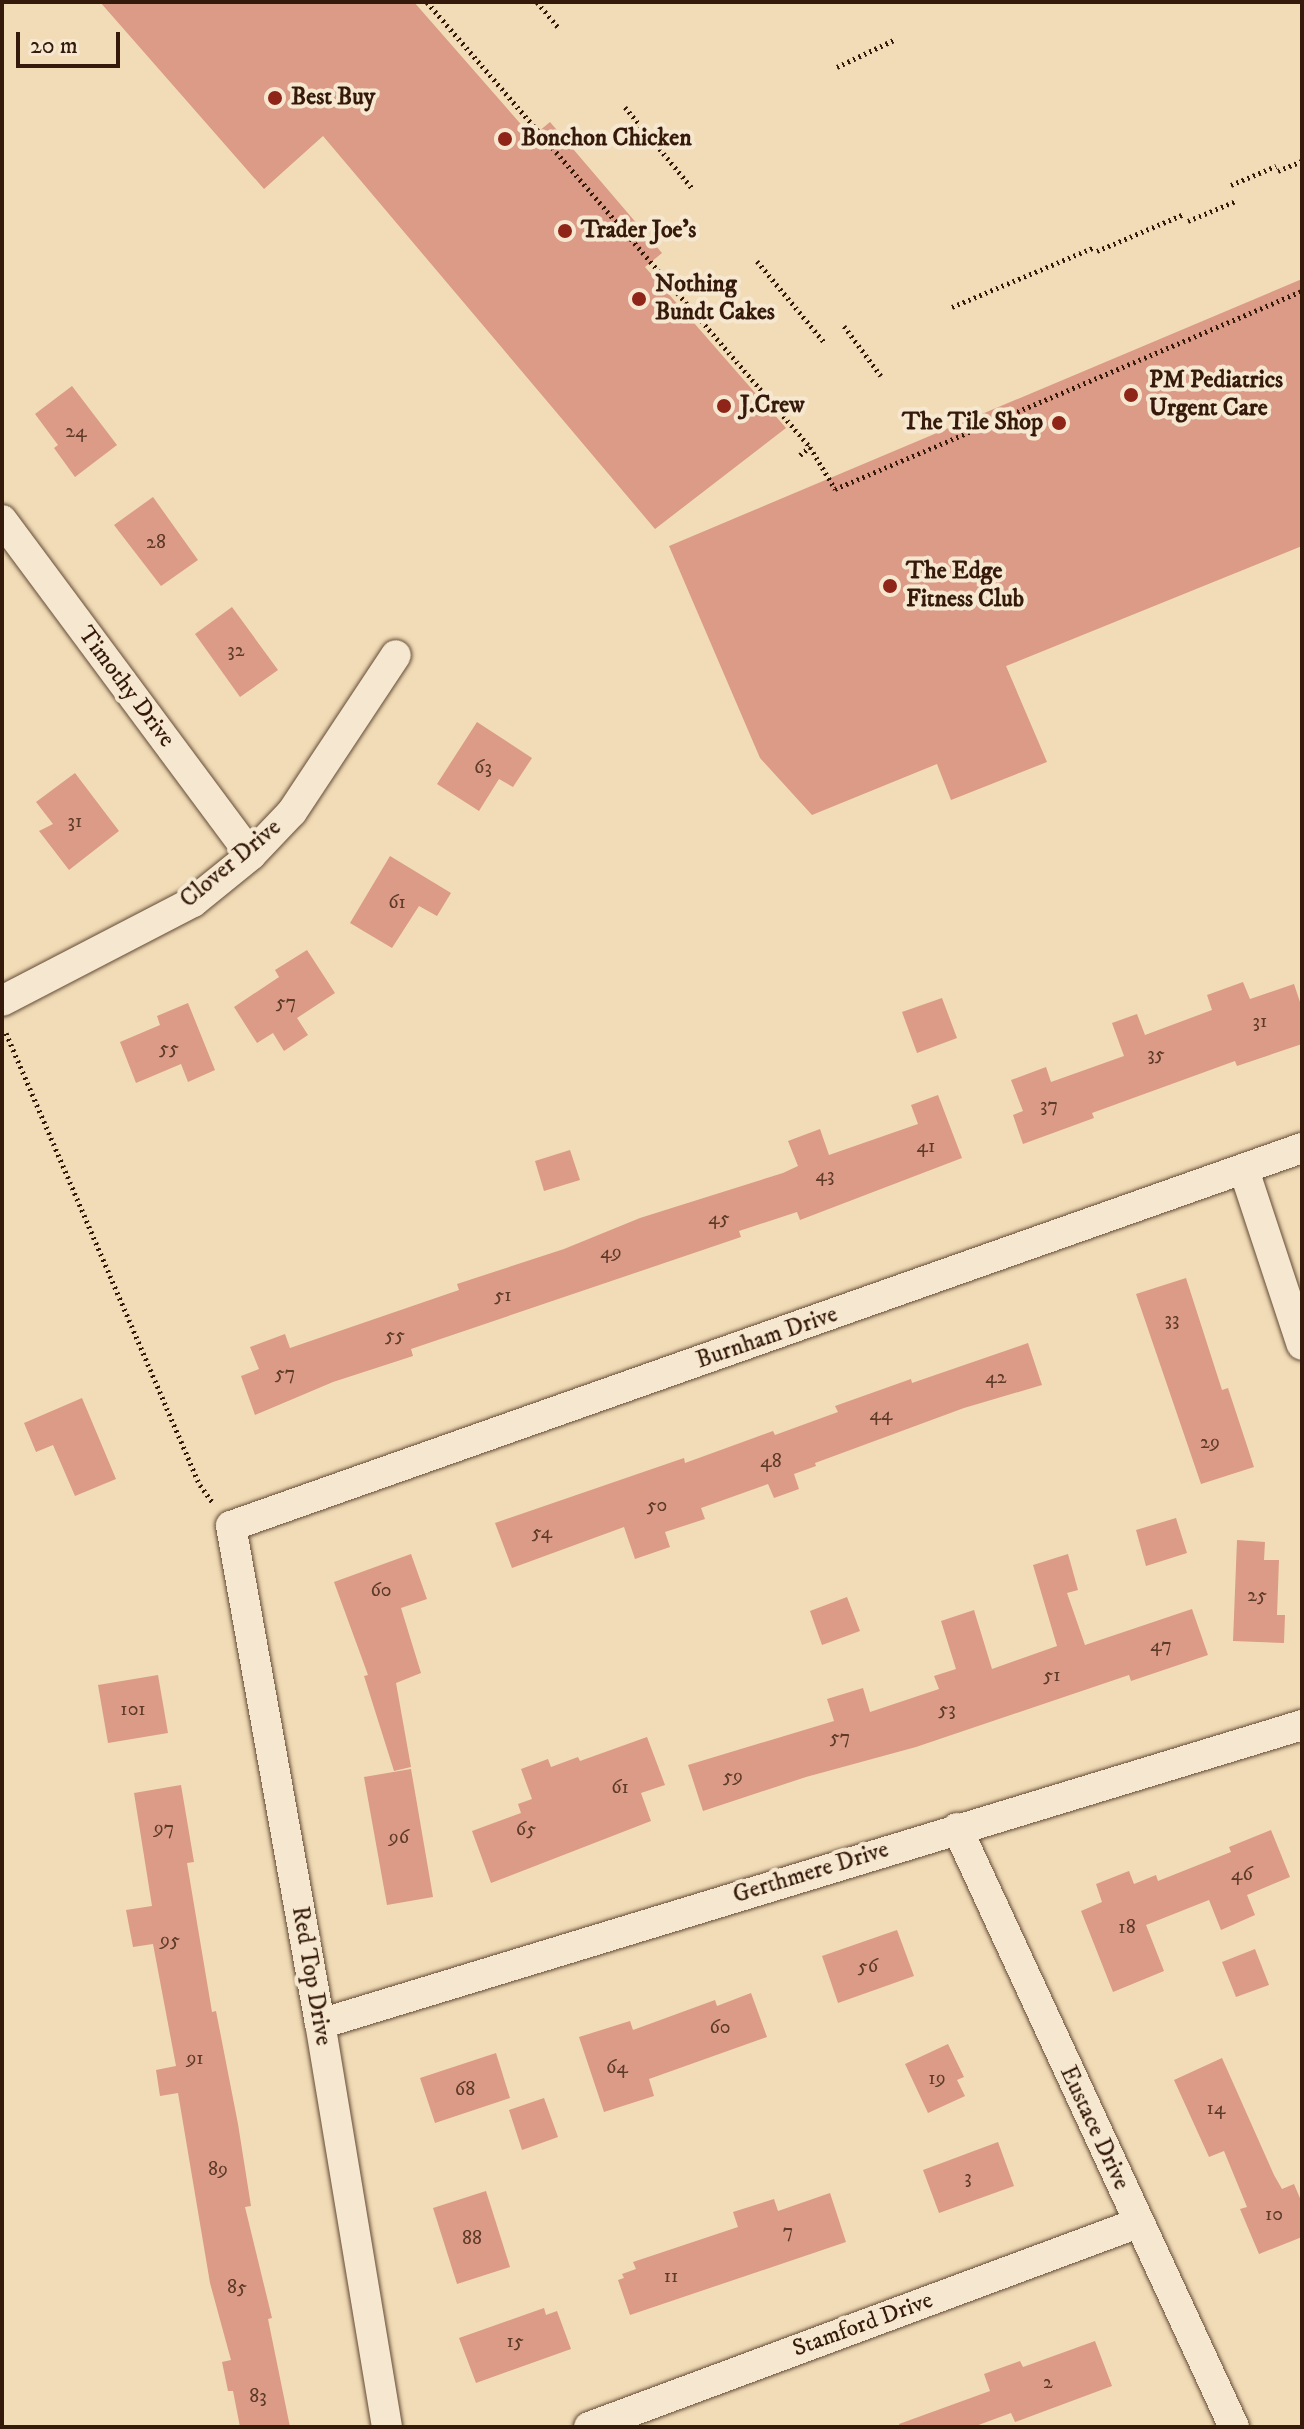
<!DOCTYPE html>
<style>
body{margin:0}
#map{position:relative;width:1304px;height:2429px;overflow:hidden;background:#f1dcb7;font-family:"IM FELL DW Pica",serif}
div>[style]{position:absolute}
.building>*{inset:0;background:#db9b86}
.path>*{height:5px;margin-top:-2.5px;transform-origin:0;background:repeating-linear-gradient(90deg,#35190a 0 2px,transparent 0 6px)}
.roads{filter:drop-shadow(0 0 2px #644a35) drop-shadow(0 0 2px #644a35)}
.minor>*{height:30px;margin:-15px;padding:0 15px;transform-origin:15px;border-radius:15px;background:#f6e8d0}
.dots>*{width:22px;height:22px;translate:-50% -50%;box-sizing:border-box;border:4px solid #f6e8d0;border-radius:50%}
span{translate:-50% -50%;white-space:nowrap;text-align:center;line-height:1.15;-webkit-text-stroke:8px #f6e8d0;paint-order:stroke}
.number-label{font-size:20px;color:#5e3a29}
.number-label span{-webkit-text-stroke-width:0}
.poi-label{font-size:24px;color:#35190a;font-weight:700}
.left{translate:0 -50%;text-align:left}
.right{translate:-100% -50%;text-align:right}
.street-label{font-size:24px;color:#35190a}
.frame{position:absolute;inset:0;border:4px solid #35190a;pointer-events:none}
.scale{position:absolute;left:16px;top:32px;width:104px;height:36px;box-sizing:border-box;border:4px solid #35190a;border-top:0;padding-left:10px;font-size:24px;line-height:28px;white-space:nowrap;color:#35190a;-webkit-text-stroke:6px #f6e8d0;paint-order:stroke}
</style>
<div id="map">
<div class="building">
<div style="clip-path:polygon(100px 2px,414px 2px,532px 137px,550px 122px,662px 253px,645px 267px,786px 428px,655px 529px,323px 136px,264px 189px)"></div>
<div style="clip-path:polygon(1302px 279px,1302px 546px,1006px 666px,1047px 762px,951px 800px,937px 764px,812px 815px,760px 758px,669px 546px)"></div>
<div style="clip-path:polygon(72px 386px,117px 445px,75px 477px,54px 448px,58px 445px,35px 414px)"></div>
<div style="clip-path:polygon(153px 497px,198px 560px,161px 586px,114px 525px)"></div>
<div style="clip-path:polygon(232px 607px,278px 670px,240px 697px,195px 634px)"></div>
<div style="clip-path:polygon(477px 722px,532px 758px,513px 787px,499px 779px,479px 811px,437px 784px)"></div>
<div style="clip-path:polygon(75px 773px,119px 831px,69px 870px,39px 831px,53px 824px,36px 802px)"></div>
<div style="clip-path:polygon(390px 856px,451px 893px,437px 916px,419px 906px,392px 948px,350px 923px)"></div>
<div style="clip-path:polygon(307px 950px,335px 993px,297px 1018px,308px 1035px,284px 1051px,273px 1033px,257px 1043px,234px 1007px,279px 977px,275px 970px)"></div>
<div style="clip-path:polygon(1243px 982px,1250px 999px,1294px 984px,1302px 1008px,1302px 1044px,1237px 1066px,1235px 1061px,1092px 1113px,1094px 1118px,1023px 1144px,1013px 1115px,1023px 1111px,1011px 1080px,1046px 1067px,1051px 1082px,1124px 1056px,1112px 1023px,1137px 1014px,1145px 1035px,1212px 1010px,1207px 995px)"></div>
<div style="clip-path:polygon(942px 998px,957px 1038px,917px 1053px,902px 1012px)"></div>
<div style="clip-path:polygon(188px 1003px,215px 1070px,188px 1082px,181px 1064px,136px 1083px,120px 1042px,160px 1025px,157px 1016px)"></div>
<div style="clip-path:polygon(938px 1095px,962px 1158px,800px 1220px,797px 1212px,739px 1231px,741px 1237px,411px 1349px,413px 1356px,333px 1382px,255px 1415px,241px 1376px,259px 1369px,250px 1347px,285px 1334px,290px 1348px,459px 1290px,457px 1284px,564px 1249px,640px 1218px,783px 1173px,798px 1166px,788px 1141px,820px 1129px,829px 1155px,918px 1124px,911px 1105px)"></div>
<div style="clip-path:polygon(570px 1150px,580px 1180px,544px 1191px,535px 1161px)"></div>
<div style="clip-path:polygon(1186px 1278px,1222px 1390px,1228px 1388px,1254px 1467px,1201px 1484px,1136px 1294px)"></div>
<div style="clip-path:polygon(1028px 1343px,1042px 1385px,964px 1408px,815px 1463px,816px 1466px,794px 1474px,799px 1489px,774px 1498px,768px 1484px,701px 1508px,705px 1519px,665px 1532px,670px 1547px,635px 1559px,624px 1527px,512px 1568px,495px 1523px,684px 1458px,685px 1463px,773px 1431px,775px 1435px,838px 1412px,835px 1406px,911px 1379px,912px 1383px)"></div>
<div style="clip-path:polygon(82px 1398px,116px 1479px,75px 1496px,53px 1445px,36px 1452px,24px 1423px)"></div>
<div style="clip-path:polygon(1176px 1518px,1187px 1553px,1146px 1566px,1136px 1530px)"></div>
<div style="clip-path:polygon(1237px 1540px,1265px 1542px,1264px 1560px,1279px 1560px,1277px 1615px,1285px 1615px,1284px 1643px,1233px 1641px)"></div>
<div style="clip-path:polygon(411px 1554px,427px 1599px,401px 1608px,421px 1673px,396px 1683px,411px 1767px,394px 1771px,364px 1676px,368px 1675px,334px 1582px)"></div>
<div style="clip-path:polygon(1068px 1554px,1078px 1590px,1067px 1593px,1085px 1645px,1192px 1609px,1208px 1655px,1131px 1681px,1129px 1675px,916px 1747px,806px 1777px,703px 1811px,688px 1765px,834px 1721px,827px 1699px,863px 1688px,870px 1712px,939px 1689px,934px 1676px,956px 1669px,941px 1621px,974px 1610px,992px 1669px,1057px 1646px,1033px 1565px)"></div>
<div style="clip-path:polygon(847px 1597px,860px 1631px,822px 1645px,810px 1611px)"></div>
<div style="clip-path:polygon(158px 1675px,168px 1733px,108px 1743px,98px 1685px)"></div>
<div style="clip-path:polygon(647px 1737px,665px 1785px,641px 1793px,651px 1821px,491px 1883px,472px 1831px,521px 1813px,518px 1804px,532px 1799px,521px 1769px,548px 1759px,551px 1767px,578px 1757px,580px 1761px)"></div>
<div style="clip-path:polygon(411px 1769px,433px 1897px,387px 1905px,364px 1777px)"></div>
<div style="clip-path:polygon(181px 1785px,194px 1862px,187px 1863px,212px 2012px,216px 2011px,238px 2124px,251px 2206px,245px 2207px,272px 2318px,268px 2319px,290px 2427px,240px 2427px,233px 2391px,228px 2391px,222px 2362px,231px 2360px,210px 2283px,178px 2093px,160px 2096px,156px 2070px,176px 2066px,153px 1944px,133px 1947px,126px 1910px,152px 1906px,134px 1793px)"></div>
<div style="clip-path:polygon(1271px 1830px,1290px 1877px,1247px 1895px,1255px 1915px,1221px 1930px,1209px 1900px,1146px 1925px,1164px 1971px,1113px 1992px,1081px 1911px,1102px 1902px,1096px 1884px,1129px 1871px,1134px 1884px,1156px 1875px,1158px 1881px,1231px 1852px,1229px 1847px)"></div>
<div style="clip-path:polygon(897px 1930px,914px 1976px,838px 2003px,822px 1956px)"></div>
<div style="clip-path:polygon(1255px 1949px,1269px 1985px,1236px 1997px,1222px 1962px)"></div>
<div style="clip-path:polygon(751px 1993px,767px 2037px,649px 2079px,654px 2096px,604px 2112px,579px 2037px,630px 2021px,633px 2030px,715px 2000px,717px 2006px)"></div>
<div style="clip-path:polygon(948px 2044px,964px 2077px,957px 2080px,965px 2096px,928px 2113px,905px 2064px)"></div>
<div style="clip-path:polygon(496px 2053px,510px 2098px,435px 2123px,420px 2078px)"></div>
<div style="clip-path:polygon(1222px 2058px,1274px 2175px,1282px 2189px,1294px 2184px,1302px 2203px,1302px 2237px,1259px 2254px,1240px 2209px,1247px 2207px,1224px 2151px,1209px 2157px,1174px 2080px)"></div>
<div style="clip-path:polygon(544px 2098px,558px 2137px,522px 2150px,509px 2110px)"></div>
<div style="clip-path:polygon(998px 2142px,1014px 2186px,939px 2213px,923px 2170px)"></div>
<div style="clip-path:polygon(486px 2191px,510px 2267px,457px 2284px,433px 2208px)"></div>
<div style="clip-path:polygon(830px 2193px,846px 2242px,630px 2315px,618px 2280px,624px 2278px,622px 2274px,636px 2269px,633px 2262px,738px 2227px,733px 2212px,774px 2199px,778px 2211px)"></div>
<div style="clip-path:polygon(544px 2308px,546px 2315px,557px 2311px,571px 2349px,476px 2383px,459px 2338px)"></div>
<div style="clip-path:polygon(1095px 2341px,1112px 2386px,1015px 2422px,1011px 2413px,973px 2427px,900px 2427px,899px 2424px,990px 2391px,984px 2374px,1020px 2361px,1023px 2367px)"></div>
</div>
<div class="path">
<div style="left:427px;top:2px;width:587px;rotate:49.28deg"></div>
<div style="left:810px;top:447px;width:49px;rotate:59.2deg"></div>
<div style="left:835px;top:489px;width:507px;rotate:-22.98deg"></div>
<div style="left:537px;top:2px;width:35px;rotate:50deg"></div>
<div style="left:837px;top:67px;width:65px;rotate:-25.4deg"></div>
<div style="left:625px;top:107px;width:105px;rotate:50.4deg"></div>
<div style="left:1278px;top:171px;width:26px;rotate:-23deg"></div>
<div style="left:1231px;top:185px;width:49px;rotate:-22.9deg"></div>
<div style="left:1188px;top:221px;width:52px;rotate:-22.6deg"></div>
<div style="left:1097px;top:251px;width:95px;rotate:-23deg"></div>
<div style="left:757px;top:261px;width:105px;rotate:50.4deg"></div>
<div style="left:952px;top:307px;width:155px;rotate:-22.8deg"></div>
<div style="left:844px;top:326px;width:62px;rotate:53.5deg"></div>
<div style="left:800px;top:455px;width:13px;rotate:-39deg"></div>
<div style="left:6px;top:1033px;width:492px;rotate:66.8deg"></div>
<div style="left:200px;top:1485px;width:22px;rotate:54deg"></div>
</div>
<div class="roads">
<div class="minor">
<div style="left:2px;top:520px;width:417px;rotate:53.4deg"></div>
<div style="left:2px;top:1001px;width:215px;rotate:-27.4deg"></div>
<div style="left:193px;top:902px;width:75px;rotate:-39deg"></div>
<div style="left:251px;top:855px;width:59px;rotate:-46.4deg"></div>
<div style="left:292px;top:812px;width:188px;rotate:-56.5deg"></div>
<div style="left:1244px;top:1170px;width:184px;rotate:71.7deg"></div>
<div style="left:957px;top:1828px;width:660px;rotate:65.18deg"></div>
<div style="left:320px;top:2024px;width:1027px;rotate:-16.93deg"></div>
<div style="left:387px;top:2427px;width:409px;rotate:-99.4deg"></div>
<div style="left:320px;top:2024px;width:506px;rotate:-100.13deg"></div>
<div style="left:231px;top:1526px;width:1136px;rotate:-19.44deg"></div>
<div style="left:589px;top:2427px;width:586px;rotate:-20.38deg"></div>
</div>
</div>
<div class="dots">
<div style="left:275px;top:98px;background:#8f2418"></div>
<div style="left:505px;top:139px;background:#8f2418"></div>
<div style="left:565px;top:231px;background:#8f2418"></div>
<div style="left:639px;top:299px;background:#8f2418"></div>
<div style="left:1131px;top:395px;background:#8f2418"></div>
<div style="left:724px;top:406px;background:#8f2418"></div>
<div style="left:1059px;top:423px;background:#8f2418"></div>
<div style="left:890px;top:586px;background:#8f2418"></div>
</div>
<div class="number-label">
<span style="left:76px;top:431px">24</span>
<span style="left:156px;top:542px">28</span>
<span style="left:236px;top:650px">32</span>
<span style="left:483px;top:767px">63</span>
<span style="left:75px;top:821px">31</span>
<span style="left:397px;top:902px">61</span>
<span style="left:286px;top:1002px">57</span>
<span style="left:1260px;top:1021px">31</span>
<span style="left:169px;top:1048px">55</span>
<span style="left:1156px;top:1054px">35</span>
<span style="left:1049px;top:1105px">37</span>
<span style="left:926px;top:1146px">41</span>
<span style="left:825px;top:1175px">43</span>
<span style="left:719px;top:1218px">45</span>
<span style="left:611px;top:1252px">49</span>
<span style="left:503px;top:1295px">51</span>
<span style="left:1172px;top:1319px">33</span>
<span style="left:395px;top:1335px">55</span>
<span style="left:285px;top:1373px">57</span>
<span style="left:996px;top:1377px">42</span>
<span style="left:881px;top:1414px">44</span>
<span style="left:1210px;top:1442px">29</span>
<span style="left:771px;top:1461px">48</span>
<span style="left:657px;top:1505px">50</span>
<span style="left:542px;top:1532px">54</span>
<span style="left:381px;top:1590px">60</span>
<span style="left:1257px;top:1595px">25</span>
<span style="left:1161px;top:1645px">47</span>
<span style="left:1052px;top:1675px">51</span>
<span style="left:133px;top:1709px">101</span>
<span style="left:947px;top:1709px">53</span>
<span style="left:840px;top:1737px">57</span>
<span style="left:733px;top:1776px">59</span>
<span style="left:620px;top:1787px">61</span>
<span style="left:164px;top:1828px">97</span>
<span style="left:526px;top:1829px">65</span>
<span style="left:399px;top:1837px">96</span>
<span style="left:1242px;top:1874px">46</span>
<span style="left:1127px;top:1927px">18</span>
<span style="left:170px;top:1940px">95</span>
<span style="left:868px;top:1966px">56</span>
<span style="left:720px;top:2027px">60</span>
<span style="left:195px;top:2058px">91</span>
<span style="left:617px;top:2067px">64</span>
<span style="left:937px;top:2078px">19</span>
<span style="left:465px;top:2089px">68</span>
<span style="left:1216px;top:2108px">14</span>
<span style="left:218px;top:2169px">89</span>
<span style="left:968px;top:2177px">3</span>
<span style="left:1274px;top:2214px">10</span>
<span style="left:788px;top:2231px">7</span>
<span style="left:472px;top:2238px">88</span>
<span style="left:671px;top:2276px">11</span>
<span style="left:237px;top:2287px">85</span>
<span style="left:515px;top:2341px">15</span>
<span style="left:1048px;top:2382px">2</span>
<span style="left:258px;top:2396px">83</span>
</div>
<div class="poi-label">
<span class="left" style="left:291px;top:98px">Best Buy</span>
<span class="left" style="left:521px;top:139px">Bonchon Chicken</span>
<span class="left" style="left:581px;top:231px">Trader Joe's</span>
<span class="left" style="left:655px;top:299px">Nothing<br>Bundt Cakes</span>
<span class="left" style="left:1149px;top:395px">PM Pediatrics<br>Urgent Care</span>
<span class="left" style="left:740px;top:406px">J.Crew</span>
<span class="right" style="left:1043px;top:423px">The Tile Shop</span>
<span class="left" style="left:906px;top:586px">The Edge<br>Fitness Club</span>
</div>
<div class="street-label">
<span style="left:126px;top:687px;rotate:53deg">Timothy Drive</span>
<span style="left:231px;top:864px;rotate:-40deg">Clover Drive</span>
<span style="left:767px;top:1338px;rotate:-19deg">Burnham Drive</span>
<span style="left:811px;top:1873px;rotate:-17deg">Gerthmere Drive</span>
<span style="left:311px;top:1976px;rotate:80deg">Red Top Drive</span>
<span style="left:1094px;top:2128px;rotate:65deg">Eustace Drive</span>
<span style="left:863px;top:2325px;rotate:-20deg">Stamford Drive</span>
</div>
<div class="frame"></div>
<div class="scale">20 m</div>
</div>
